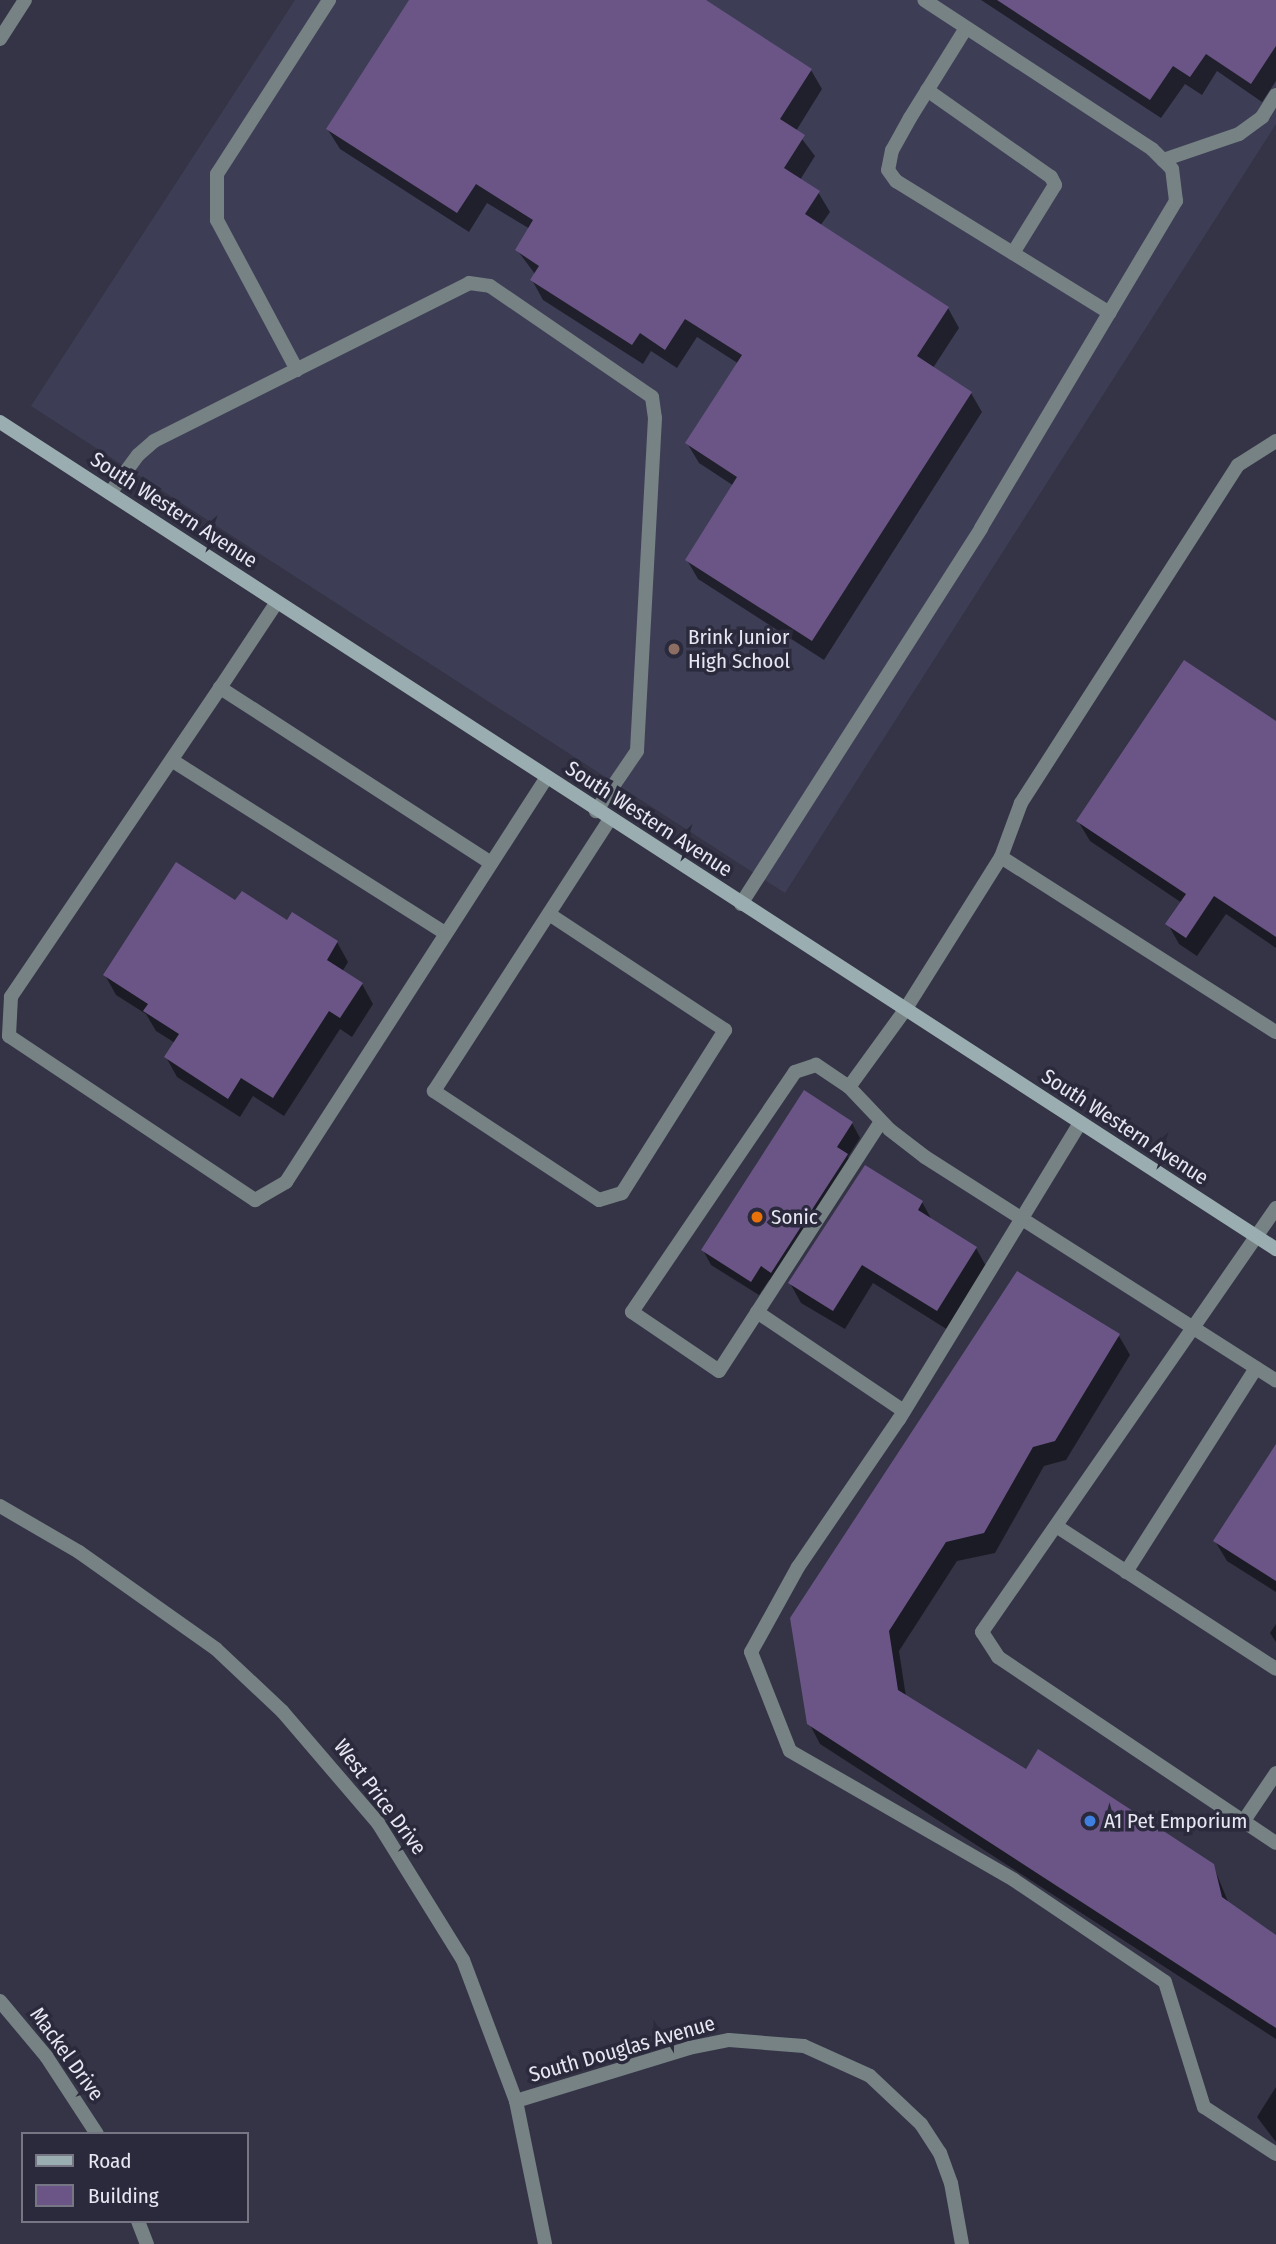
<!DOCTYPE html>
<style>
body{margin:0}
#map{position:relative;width:1276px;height:2244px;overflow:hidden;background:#343446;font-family:"Fira Sans Condensed",sans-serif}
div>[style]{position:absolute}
.built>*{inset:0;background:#3d3d55}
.shadow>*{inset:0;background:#0007}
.building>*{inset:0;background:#6b5586}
.service>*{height:14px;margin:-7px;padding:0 7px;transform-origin:7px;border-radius:7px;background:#778284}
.minor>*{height:14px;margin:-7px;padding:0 7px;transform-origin:7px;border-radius:7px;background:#778284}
.secondary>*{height:14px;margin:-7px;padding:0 7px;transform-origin:7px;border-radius:7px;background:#9aadb0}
.dots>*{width:19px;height:19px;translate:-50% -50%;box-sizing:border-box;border:4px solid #2a2a3c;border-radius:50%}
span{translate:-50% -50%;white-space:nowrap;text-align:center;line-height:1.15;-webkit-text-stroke:7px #2a2a3c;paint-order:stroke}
.street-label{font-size:21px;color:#e7e7f3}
.poi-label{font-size:21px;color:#e7e7f3}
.left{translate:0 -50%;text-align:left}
.legend{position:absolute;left:21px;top:2132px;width:228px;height:91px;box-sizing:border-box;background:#2a2a3c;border:2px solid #767685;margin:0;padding:9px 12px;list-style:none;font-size:21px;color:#e7e7f3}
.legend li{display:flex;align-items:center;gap:14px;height:35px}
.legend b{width:35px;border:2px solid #767685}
</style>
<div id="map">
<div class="built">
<div style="clip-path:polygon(295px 0,1276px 0,1276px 124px,785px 893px,31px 406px)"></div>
</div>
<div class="shadow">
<div style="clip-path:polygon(411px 0,702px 0,811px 70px,822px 89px,796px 131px,815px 156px,800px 180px,818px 192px,830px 212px,820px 226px,948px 308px,959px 328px,933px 368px,971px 393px,982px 412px,824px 660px,698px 579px,687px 560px,734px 486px,699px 463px,687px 443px,739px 364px,697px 337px,677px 368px,651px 351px,643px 364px,543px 300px,532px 280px,535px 274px,517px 250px,530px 229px,487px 203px,469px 232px,340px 149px,328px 130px)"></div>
<div style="clip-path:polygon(981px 0,1276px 0,1276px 81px,1262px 102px,1217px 71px,1202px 95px,1185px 84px,1161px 118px)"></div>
<div style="clip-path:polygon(1276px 723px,1276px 948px,1226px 914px,1197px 956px,1179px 944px,1168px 924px,1182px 903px,1090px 841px,1078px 821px)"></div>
<div style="clip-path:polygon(236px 903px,337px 942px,348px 962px,342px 972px,362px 984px,373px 1004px,352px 1037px,340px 1029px,284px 1116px,253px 1096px,240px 1117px,177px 1077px,166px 1057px,175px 1043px,156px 1031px,146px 1014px,116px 995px,105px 975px)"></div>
<div style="clip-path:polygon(852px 1123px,860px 1138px,848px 1157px,856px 1170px,780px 1286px,769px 1280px,759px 1295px,711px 1265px,703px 1250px)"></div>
<div style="clip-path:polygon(922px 1202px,933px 1222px,976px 1248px,987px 1268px,948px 1330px,873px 1283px,845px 1329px,801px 1303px,790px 1283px)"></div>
<div style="clip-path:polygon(1119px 1336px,1130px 1355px,1066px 1460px,1044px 1466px,995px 1553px,957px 1561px,899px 1651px,906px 1697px,1026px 1771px,1213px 1865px,1229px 1904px,1276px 1938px,1276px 2039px,820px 1744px,809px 1723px,791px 1619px)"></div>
<div style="clip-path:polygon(1276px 1473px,1276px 1592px,1227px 1561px,1215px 1541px)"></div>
<div style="clip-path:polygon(1276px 1624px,1276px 1642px,1270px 1633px)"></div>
<div style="clip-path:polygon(1276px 2087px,1276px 2142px,1257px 2117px)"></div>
</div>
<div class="building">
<div style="clip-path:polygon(409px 0,706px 0,812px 69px,780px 119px,805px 135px,784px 168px,820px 191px,805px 214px,949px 307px,917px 356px,972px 392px,812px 641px,685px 560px,737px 477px,685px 443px,742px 355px,685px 319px,665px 350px,640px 333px,632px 345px,530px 280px,539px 266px,515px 250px,533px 220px,476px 184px,457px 213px,326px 129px)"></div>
<div style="clip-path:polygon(997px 0,1276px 0,1276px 46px,1251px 84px,1206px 54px,1190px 77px,1173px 66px,1150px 100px)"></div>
<div style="clip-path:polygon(1184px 660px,1276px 721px,1276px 937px,1214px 896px,1186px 938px,1165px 924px,1186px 894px,1076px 821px)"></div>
<div style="clip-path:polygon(176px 862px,235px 900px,242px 891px,287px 920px,292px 912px,338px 941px,327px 960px,363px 983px,340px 1018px,329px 1011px,273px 1098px,241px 1078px,228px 1099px,164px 1057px,179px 1034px,143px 1011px,148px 1004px,103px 975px)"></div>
<div style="clip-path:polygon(804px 1090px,853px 1122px,837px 1147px,848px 1154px,771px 1273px,761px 1266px,751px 1282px,701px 1250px)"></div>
<div style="clip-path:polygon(865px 1165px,923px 1201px,918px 1210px,977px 1247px,937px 1311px,862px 1265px,833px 1311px,788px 1283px)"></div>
<div style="clip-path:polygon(1017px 1271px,1120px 1334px,1055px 1441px,1033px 1447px,984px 1533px,946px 1542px,889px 1631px,898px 1690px,1026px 1769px,1038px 1749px,1214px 1864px,1222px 1897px,1276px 1935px,1276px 2028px,807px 1724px,790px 1618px)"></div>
<div style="clip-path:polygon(1276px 1444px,1276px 1581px,1213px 1541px)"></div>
</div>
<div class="service">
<div style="left:966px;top:28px;width:106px;rotate:121.9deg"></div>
<div style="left:910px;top:118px;width:37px;rotate:119deg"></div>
<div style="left:892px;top:150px;width:20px;rotate:101deg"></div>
<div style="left:888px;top:170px;width:14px;rotate:54deg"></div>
<div style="left:896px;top:181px;width:251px;rotate:31.7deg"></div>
<div style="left:927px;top:90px;width:151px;rotate:35.1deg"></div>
<div style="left:1051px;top:177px;width:9px;rotate:63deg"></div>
<div style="left:1055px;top:185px;width:80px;rotate:121.7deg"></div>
<div style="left:1163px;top:160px;width:80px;rotate:-18.9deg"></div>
<div style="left:1239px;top:134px;width:29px;rotate:-36deg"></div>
<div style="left:1262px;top:117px;width:26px;rotate:-58deg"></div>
<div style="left:297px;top:370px;width:170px;rotate:-118.1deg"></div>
<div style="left:217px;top:220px;width:46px;rotate:-90deg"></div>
<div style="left:217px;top:174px;width:207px;rotate:-57.2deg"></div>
<div style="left:1276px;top:441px;width:45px;rotate:147.7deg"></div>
<div style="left:1238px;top:465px;width:402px;rotate:122.7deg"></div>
<div style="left:1021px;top:803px;width:58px;rotate:110.3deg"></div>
<div style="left:1001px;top:857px;width:326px;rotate:32.5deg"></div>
<div style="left:110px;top:493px;width:47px;rotate:-53.6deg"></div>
<div style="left:138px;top:455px;width:21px;rotate:-41deg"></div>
<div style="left:154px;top:441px;width:352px;rotate:-26.6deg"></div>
<div style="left:469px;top:283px;width:21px;rotate:8deg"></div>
<div style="left:490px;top:286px;width:196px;rotate:34.4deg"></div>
<div style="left:652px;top:397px;width:21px;rotate:82deg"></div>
<div style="left:655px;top:418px;width:333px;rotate:93.1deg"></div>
<div style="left:637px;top:751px;width:73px;rotate:124.3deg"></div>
<div style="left:220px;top:688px;width:103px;rotate:-56.5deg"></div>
<div style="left:173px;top:761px;width:322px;rotate:32.3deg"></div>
<div style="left:1001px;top:857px;width:181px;rotate:122.1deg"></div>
<div style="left:905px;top:1010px;width:95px;rotate:126deg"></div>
<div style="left:849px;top:1087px;width:59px;rotate:46.4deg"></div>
<div style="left:890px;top:1130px;width:44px;rotate:37.6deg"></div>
<div style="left:925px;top:1157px;width:416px;rotate:32.5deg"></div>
<div style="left:491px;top:863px;width:323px;rotate:-147.1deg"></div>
<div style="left:220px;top:688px;width:373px;rotate:124.1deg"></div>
<div style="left:11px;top:997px;width:39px;rotate:93deg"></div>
<div style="left:9px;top:1036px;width:296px;rotate:33.7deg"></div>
<div style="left:255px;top:1200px;width:36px;rotate:-30deg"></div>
<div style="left:286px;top:1182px;width:480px;rotate:-57.2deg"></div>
<div style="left:741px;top:904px;width:446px;rotate:-57.4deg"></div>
<div style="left:981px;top:528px;width:381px;rotate:-59.2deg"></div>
<div style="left:1176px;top:201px;width:32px;rotate:-97deg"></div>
<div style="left:1172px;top:169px;width:28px;rotate:-135deg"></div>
<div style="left:1152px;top:149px;width:272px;rotate:-146.8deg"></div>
<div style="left:549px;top:914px;width:211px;rotate:33.4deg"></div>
<div style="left:725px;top:1030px;width:193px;rotate:122.3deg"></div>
<div style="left:622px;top:1193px;width:24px;rotate:163deg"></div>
<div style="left:599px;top:1200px;width:198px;rotate:-146.6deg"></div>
<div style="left:434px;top:1091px;width:324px;rotate:-57.1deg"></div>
<div style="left:849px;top:1087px;width:40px;rotate:-146deg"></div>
<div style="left:816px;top:1065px;width:22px;rotate:162deg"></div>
<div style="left:795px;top:1072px;width:290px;rotate:124.2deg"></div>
<div style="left:632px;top:1312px;width:105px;rotate:34.1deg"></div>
<div style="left:719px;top:1371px;width:297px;rotate:-57deg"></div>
<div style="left:1080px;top:1123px;width:347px;rotate:121.4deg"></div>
<div style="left:899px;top:1419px;width:179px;rotate:124.3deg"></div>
<div style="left:798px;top:1567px;width:97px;rotate:118.9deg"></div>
<div style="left:751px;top:1652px;width:106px;rotate:68.5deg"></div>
<div style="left:790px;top:1751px;width:258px;rotate:29.9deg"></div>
<div style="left:1014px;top:1880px;width:182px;rotate:34deg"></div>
<div style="left:1165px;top:1982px;width:131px;rotate:72.7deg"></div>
<div style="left:1204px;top:2107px;width:86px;rotate:33.1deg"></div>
<div style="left:1276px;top:1208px;width:516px;rotate:124.74deg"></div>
<div style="left:982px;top:1632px;width:30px;rotate:57deg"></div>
<div style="left:998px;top:1657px;width:334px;rotate:33.8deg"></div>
<div style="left:757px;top:1312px;width:177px;rotate:34deg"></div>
<div style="left:1056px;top:1526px;width:262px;rotate:33deg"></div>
<div style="left:1126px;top:1572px;width:242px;rotate:-57.5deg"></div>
<div style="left:1243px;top:1822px;width:59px;rotate:-56deg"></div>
</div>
<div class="minor">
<div style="left:0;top:39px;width:46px;rotate:-57.3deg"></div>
<div style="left:0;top:1506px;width:91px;rotate:30.2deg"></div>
<div style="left:79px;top:1552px;width:168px;rotate:35.3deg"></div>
<div style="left:216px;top:1649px;width:91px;rotate:43.2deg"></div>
<div style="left:282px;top:1711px;width:148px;rotate:49.4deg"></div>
<div style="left:378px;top:1823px;width:161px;rotate:58.2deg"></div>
<div style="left:463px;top:1960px;width:151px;rotate:69.4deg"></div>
<div style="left:516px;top:2101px;width:146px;rotate:78.5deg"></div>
<div style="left:0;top:2001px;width:72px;rotate:50.1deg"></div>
<div style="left:46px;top:2056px;width:93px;rotate:56.8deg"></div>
<div style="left:516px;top:2101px;width:181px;rotate:-17deg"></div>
<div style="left:689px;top:2048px;width:41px;rotate:-11.3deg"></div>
<div style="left:729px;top:2040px;width:75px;rotate:4.6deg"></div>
<div style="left:804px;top:2046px;width:72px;rotate:24.4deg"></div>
<div style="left:870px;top:2076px;width:70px;rotate:43.3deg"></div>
<div style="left:921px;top:2124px;width:35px;rotate:57deg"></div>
<div style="left:940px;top:2153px;width:32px;rotate:70deg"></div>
<div style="left:951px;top:2183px;width:62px;rotate:79.8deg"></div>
<div style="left:138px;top:2221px;width:25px;rotate:69deg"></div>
</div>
<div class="secondary">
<div style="left:0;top:422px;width:1521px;rotate:32.95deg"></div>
</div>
<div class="dots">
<div style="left:674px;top:649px;background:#8d6e63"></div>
<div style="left:757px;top:1217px;background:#e8710a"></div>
<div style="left:1090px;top:1821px;background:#3f7fe0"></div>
</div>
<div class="street-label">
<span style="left:174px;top:510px;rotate:33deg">South Western Avenue</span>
<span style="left:649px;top:819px;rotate:33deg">South Western Avenue</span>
<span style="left:1125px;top:1127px;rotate:33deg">South Western Avenue</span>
<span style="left:380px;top:1797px;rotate:53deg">West Price Drive</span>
<span style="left:622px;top:2049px;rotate:-16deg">South Douglas Avenue</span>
<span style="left:67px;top:2054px;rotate:54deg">Mackel Drive</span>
</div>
<div class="poi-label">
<span class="left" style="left:688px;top:649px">Brink Junior<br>High School</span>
<span class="left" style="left:771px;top:1217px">Sonic</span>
<span class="left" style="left:1104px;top:1821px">A1 Pet Emporium</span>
</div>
<ul class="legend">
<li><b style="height:9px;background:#9aadb0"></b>Road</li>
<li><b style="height:19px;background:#6b5586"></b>Building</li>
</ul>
</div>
